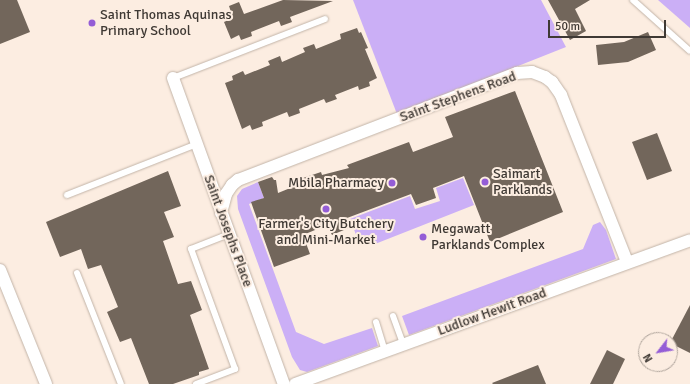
<!DOCTYPE html>
<style>
body{margin:0}
#map{position:relative;width:690px;height:384px;overflow:hidden;background:#fcede1;font-family:Signika,sans-serif}
div>[style]{position:absolute}
.green>*{inset:0;background:#cbaff6}
.building>*{inset:0;background:#72665b}
.roads{filter:drop-shadow(0 0 1px #c2b4a8) drop-shadow(0 0 1px #c2b4a8)}
.lane>*{height:6px;margin:-3px;padding:0 3px;transform-origin:3px;border-radius:3px;background:#fff}
.street>*{height:12px;margin:-6px;padding:0 6px;transform-origin:6px;border-radius:6px;background:#fff}
.dots>*{width:11px;height:11px;translate:-50% -50%;box-sizing:border-box;border:2px solid #fcede1;border-radius:50%}
span{translate:-50% -50%;white-space:nowrap;text-align:center;line-height:1.15;-webkit-text-stroke:4px #fcede1;paint-order:stroke}
.poi-label{font-size:14px;color:#3f3934}
.left{translate:0 -50%;text-align:left}
.right{translate:-100% -50%;text-align:right}
.street-label{font-size:14px;color:#3f3934}
.north{position:absolute;left:638px;top:332px;width:40px;height:40px;box-sizing:border-box;background:#fcede1;border:1px solid #b0a59c;border-radius:50%;rotate:239deg;font-size:11px;font-weight:700;line-height:16px;text-align:center;color:#3f3934}
.north::after{content:'';display:block;margin:auto;width:14px;height:18px;background:#945dd6;clip-path:polygon(50% 0,100% 100%,50% 72%,0 100%)}
.scale{position:absolute;left:548px;top:20px;width:118px;height:18px;box-sizing:border-box;border:2px solid #3f3934;border-top:0;padding-left:5px;font-size:12px;line-height:14px;white-space:nowrap;color:#3f3934;-webkit-text-stroke:3px #fcede1;paint-order:stroke}
</style>
<div id="map">
<div class="green">
<div style="clip-path:polygon(353px 0,541px 0,566px 47px,397px 114px)"></div>
<div style="clip-path:polygon(658px 0,690px 0,690px 28px)"></div>
<div style="clip-path:polygon(463px 178px,474px 205px,375px 244px,372px 235px,358px 240px,350px 219px,410px 196px,415px 209px,440px 201px,436px 188px)"></div>
<div style="clip-path:polygon(258px 182px,264px 198px,249px 204px,296px 332px,324px 344px,372px 328px,378px 346px,307px 372px,300px 370px,292px 357px,238px 209px,237px 196px,242px 189px)"></div>
<div style="clip-path:polygon(600px 222px,606px 230px,616px 259px,409px 335px,402px 316px,583px 249px,593px 225px)"></div>
</div>
<div class="building">
<div style="clip-path:polygon(0 0,17px 0,30px 32px,0 44px)"></div>
<div style="clip-path:polygon(283px 0,333px 1px,290px 17px,292px 22px,281px 26px,279px 21px,251px 32px,252px 36px,241px 40px,239px 35px,231px 39px,224px 22px,233px 18px,229px 6px,239px 2px,244px 14px)"></div>
<div style="clip-path:polygon(548px 0,590px 0,575px 9px,586px 31px,570px 40px)"></div>
<div style="clip-path:polygon(357px 28px,359px 33px,361px 32px,368px 48px,365px 49px,377px 78px,369px 82px,370px 86px,359px 90px,358px 86px,335px 95px,337px 99px,326px 103px,324px 99px,299px 109px,300px 113px,289px 117px,287px 112px,262px 122px,263px 126px,252px 130px,250px 125px,242px 129px,225px 83px,233px 80px,232px 76px,243px 71px,245px 75px,270px 65px,268px 61px,280px 56px,282px 62px,305px 52px,303px 48px,314px 44px,316px 49px,341px 39px,340px 34px)"></div>
<div style="clip-path:polygon(648px 32px,656px 50px,628px 62px,598px 65px,596px 45px,624px 42px)"></div>
<div style="clip-path:polygon(515px 91px,563px 212px,490px 242px,464px 176px,433px 188px,436px 198px,416px 205px,411px 194px,347px 218px,351px 227px,332px 235px,327px 225px,303px 235px,310px 254px,274px 267px,251px 202px,264px 198px,258px 182px,272px 177px,274px 180px,276px 180px,278px 193px,305px 182px,303px 178px,321px 172px,322px 175px,349px 168px,347px 165px,409px 142px,413px 152px,453px 137px,445px 117px)"></div>
<div style="clip-path:polygon(657px 133px,672px 171px,647px 180px,632px 142px)"></div>
<div style="clip-path:polygon(168px 171px,181px 206px,164px 212px,174px 237px,163px 241px,178px 284px,191px 281px,202px 310px,190px 315px,209px 369px,199px 372px,199px 375px,173px 384px,149px 384px,131px 338px,120px 342px,107px 312px,118px 307px,101px 265px,88px 269px,81px 249px,60px 257px,46px 222px)"></div>
<div style="clip-path:polygon(690px 305px,690px 353px,670px 343px)"></div>
<div style="clip-path:polygon(607px 350px,625px 359px,613px 384px,590px 384px)"></div>
<div style="clip-path:polygon(538px 365px,546px 384px,493px 384px,492px 383px)"></div>
</div>
<div class="roads">
<div class="lane">
<div style="left:633px;top:0;width:76px;rotate:41.8deg"></div>
<div style="left:173px;top:78px;width:163px;rotate:-21.2deg"></div>
<div style="left:67px;top:195px;width:140px;rotate:-21.4deg"></div>
<div style="left:77px;top:273px;width:119px;rotate:68.4deg"></div>
<div style="left:393px;top:316px;width:30px;rotate:70deg"></div>
<div style="left:376px;top:322px;width:30px;rotate:73deg"></div>
<div style="left:196px;top:384px;width:42px;rotate:-21deg"></div>
<div style="left:235px;top:369px;width:128px;rotate:-110.1deg"></div>
<div style="left:191px;top:249px;width:41px;rotate:-21.5deg"></div>
</div>
<div class="street">
<div style="left:173px;top:78px;width:326px;rotate:70.1deg"></div>
<div style="left:221px;top:213px;width:20px;rotate:-75deg"></div>
<div style="left:226px;top:194px;width:11px;rotate:-56deg"></div>
<div style="left:232px;top:185px;width:8px;rotate:-40deg"></div>
<div style="left:238px;top:180px;width:299px;rotate:-21deg"></div>
<div style="left:517px;top:73px;width:15px;rotate:-4deg"></div>
<div style="left:532px;top:72px;width:14px;rotate:21deg"></div>
<div style="left:545px;top:77px;width:9px;rotate:36deg"></div>
<div style="left:552px;top:82px;width:16px;rotate:55deg"></div>
<div style="left:561px;top:95px;width:180px;rotate:68.4deg"></div>
<div style="left:0;top:270px;width:123px;rotate:68deg"></div>
<div style="left:295px;top:384px;width:420px;rotate:-20deg"></div>
</div>
</div>
<div class="dots">
<div style="left:92px;top:23px;background:#945dd6"></div>
<div style="left:485px;top:182px;background:#945dd6"></div>
<div style="left:392px;top:183px;background:#945dd6"></div>
<div style="left:326px;top:209px;background:#945dd6"></div>
<div style="left:423px;top:237px;background:#945dd6"></div>
</div>
<div class="poi-label">
<span class="left" style="left:100px;top:23px">Saint Thomas Aquinas<br>Primary School</span>
<span class="left" style="left:493px;top:182px">Saimart<br>Parklands</span>
<span class="right" style="left:384px;top:183px">Mbila Pharmacy</span>
<span style="left:326px;top:232px">Farmer's City Butchery<br>and Mini-Market</span>
<span class="left" style="left:431px;top:237px">Megawatt<br>Parklands Complex</span>
</div>
<div class="street-label">
<span style="left:458px;top:97px;rotate:-20deg">Saint Stephens Road</span>
<span style="left:228px;top:231px;rotate:70deg">Saint Josephs Place</span>
<span style="left:492px;top:312px;rotate:-20deg">Ludlow Hewit Road</span>
</div>
<div class="north">N</div>
<div class="scale">50 m</div>
</div>
